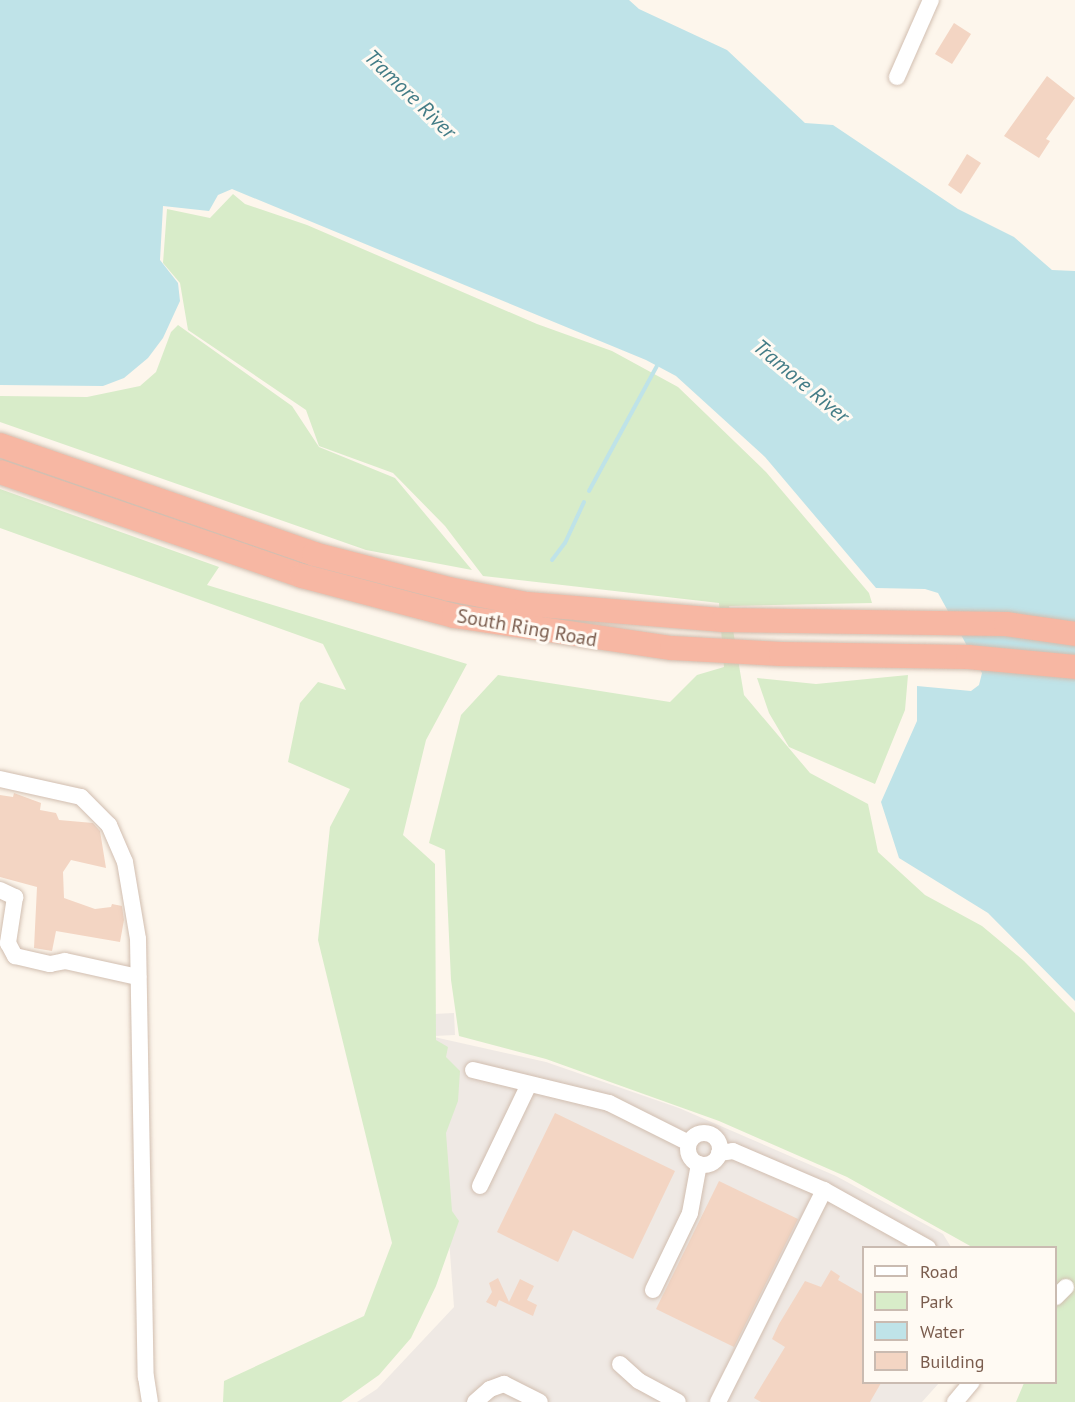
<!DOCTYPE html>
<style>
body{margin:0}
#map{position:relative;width:1075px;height:1402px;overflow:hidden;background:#fdf6ec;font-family:"PT Sans",sans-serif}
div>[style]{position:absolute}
.industrial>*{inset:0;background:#efe9e4}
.green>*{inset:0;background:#d8ecc9}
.water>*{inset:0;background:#bfe3e8}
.stream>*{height:4px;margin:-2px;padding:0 2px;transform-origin:2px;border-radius:2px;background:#bfe3e8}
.building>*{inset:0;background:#f3d5c3}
.roads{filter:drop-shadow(0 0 2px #d1beb0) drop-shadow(0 0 2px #d1beb0)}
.minor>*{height:16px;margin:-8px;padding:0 8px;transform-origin:8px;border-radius:8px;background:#fff}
.minor>.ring{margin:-8px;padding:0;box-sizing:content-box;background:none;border:16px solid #fff;border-radius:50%}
.highway>*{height:24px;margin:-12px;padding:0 12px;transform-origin:12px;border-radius:12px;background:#f7b7a3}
span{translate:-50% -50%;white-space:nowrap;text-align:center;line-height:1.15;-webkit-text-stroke:6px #fffaf3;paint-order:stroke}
.street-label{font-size:20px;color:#7a5c4d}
.water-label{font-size:21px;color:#437c86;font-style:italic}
.legend{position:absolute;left:862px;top:1246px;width:195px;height:138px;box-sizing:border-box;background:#fffaf3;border:2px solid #cabbb1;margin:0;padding:8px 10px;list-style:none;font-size:18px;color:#7a5c4d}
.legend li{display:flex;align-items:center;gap:12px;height:30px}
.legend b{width:30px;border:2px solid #cabbb1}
</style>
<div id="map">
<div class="industrial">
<div style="clip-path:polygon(454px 1013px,455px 1035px,434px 1036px,433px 1014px)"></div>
<div style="clip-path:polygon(434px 1037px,546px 1062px,679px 1108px,836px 1176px,943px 1234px,951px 1247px,864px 1248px,864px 1382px,939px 1383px,922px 1402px,357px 1402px,377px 1389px,454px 1307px)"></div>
</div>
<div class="green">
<div style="clip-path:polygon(233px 194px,245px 204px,307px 225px,537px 324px,612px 351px,678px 387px,766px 472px,869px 593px,872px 603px,729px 606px,744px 695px,810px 773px,868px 804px,878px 852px,925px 895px,982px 926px,1024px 961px,1075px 1013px,1075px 1402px,1016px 1402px,1024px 1383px,1056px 1382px,1056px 1248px,972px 1247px,847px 1177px,719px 1121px,546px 1059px,459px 1036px,451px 980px,445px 850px,429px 843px,461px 715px,498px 675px,670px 702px,697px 675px,724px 667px,719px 603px,483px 576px,445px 526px,393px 473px,319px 446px,306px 410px,188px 330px,180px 283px,163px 263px,167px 209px,210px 218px)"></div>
<div style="clip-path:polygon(178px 325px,292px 406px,319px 447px,395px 478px,472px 570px,366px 550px,0 422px,0 396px,87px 397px,140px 386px,156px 372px,171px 332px)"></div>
<div style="clip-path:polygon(0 489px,219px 567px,207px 585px,467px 664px,426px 740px,403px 835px,435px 864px,436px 1040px,448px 1047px,446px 1057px,460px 1071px,458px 1101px,446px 1133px,452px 1211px,459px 1221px,436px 1286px,411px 1338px,379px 1375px,341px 1402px,223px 1402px,224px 1381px,364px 1316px,392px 1243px,318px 940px,330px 827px,350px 789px,288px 762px,300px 703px,318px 682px,346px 690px,323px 644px,0 528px)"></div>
<div style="clip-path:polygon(908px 675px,905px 710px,875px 784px,789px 747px,769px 713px,757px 678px,816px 684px)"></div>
</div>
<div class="water">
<div style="clip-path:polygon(0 0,629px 0,639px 9px,727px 50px,805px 123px,833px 125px,958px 209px,1014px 237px,1052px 270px,1075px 271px,1075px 1001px,988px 913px,899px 858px,881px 802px,917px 721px,917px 686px,971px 691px,979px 685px,982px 673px,938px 593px,925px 589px,876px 588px,765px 457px,676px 376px,646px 360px,232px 189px,218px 195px,209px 211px,163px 206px,160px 260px,178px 283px,180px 301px,163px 338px,148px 358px,124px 378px,103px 386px,0 385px)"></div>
</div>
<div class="stream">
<div style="left:589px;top:491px;width:142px;rotate:-61.5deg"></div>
<div style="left:552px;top:560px;width:21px;rotate:-53deg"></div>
<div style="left:565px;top:543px;width:45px;rotate:-65.1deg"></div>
</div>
<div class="building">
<div style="clip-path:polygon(954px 23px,971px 34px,952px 64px,935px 54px)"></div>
<div style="clip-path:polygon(1047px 76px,1075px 98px,1046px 139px,1050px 141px,1039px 158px,1004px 136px)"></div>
<div style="clip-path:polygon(967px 154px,981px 163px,961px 194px,948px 185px)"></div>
<div style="clip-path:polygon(14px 793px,41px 803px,40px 810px,56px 813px,59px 820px,93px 823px,100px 831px,106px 868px,71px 860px,63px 872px,64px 898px,95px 909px,111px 907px,112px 904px,122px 906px,124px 920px,120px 942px,56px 931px,52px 951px,34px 948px,37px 887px,0 877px,0 795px,13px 797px)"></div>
<div style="clip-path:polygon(555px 1113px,675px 1171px,633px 1259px,573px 1230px,558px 1262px,497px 1232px)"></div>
<div style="clip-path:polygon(719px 1181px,798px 1219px,734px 1347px,656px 1309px)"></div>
<div style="clip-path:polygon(831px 1270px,840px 1276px,838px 1280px,864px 1295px,864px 1383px,881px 1383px,870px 1402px,761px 1402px,754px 1398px,785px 1347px,772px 1339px,779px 1324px,805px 1281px,821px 1287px)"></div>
<div style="clip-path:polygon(498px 1278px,509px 1302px,520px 1279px,534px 1286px,527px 1300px,537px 1305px,533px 1316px,499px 1300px,496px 1307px,486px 1302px,492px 1292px,489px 1283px)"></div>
</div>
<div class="roads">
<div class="minor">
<div style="left:897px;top:77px;width:84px;rotate:-66.2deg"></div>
<div style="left:0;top:779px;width:83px;rotate:12.5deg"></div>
<div style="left:81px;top:797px;width:40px;rotate:45deg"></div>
<div style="left:109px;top:825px;width:40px;rotate:66.6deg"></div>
<div style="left:125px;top:862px;width:78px;rotate:80.4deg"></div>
<div style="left:138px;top:939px;width:438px;rotate:89deg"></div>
<div style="left:146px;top:1377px;width:25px;rotate:81deg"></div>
<div style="left:0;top:890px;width:17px;rotate:25deg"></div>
<div style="left:15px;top:897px;width:47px;rotate:98.7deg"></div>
<div style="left:8px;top:943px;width:15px;rotate:62deg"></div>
<div style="left:15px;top:956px;width:36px;rotate:13deg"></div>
<div style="left:50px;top:964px;width:15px;rotate:-11deg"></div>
<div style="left:65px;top:961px;width:75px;rotate:12.4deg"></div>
<div style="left:473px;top:1070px;width:140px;rotate:13.6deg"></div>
<div style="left:609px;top:1103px;width:89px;rotate:26.6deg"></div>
<div class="ring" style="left:688px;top:1133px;width:16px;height:16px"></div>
<div style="left:719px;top:1153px;width:14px;rotate:-8deg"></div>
<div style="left:733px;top:1151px;width:99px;rotate:23.2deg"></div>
<div style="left:824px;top:1190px;width:119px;rotate:29.1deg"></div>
<div style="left:480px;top:1186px;width:113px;rotate:-64.3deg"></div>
<div style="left:653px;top:1290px;width:85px;rotate:-64.3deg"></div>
<div style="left:690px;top:1213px;width:50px;rotate:-79.6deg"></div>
<div style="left:1056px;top:1297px;width:14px;rotate:-45deg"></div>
<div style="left:620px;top:1364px;width:25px;rotate:42deg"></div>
<div style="left:639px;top:1381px;width:44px;rotate:28.3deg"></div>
<div style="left:475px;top:1402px;width:20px;rotate:-41deg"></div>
<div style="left:490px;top:1389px;width:15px;rotate:-20deg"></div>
<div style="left:504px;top:1384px;width:40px;rotate:26.6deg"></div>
<div style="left:718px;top:1402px;width:237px;rotate:-63.4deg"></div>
<div style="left:955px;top:1402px;width:26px;rotate:-50deg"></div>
</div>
<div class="highway">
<div style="left:0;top:445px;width:332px;rotate:19.1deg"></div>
<div style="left:314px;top:554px;width:139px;rotate:14.5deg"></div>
<div style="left:449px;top:589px;width:79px;rotate:10.9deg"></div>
<div style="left:527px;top:604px;width:197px;rotate:4.7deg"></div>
<div style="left:723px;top:620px;width:283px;rotate:0.8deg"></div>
<div style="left:1006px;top:624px;width:70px;rotate:8.2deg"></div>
<div style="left:0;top:472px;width:319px;rotate:19deg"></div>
<div style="left:302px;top:576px;width:157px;rotate:14.7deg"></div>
<div style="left:454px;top:616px;width:220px;rotate:8.4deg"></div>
<div style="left:672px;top:648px;width:109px;rotate:3.2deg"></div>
<div style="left:781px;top:654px;width:187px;rotate:0.9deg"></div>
<div style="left:968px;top:657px;width:107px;rotate:5.3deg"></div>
</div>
</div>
<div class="street-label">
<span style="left:527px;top:628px;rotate:10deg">South Ring Road</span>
</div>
<div class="water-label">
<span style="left:410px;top:94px;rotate:44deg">Tramore River</span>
<span style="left:801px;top:381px;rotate:40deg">Tramore River</span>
</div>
<ul class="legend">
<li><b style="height:8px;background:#fff"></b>Road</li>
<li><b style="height:16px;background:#d8ecc9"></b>Park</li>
<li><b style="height:16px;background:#bfe3e8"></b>Water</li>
<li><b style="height:16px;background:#f3d5c3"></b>Building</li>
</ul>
</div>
